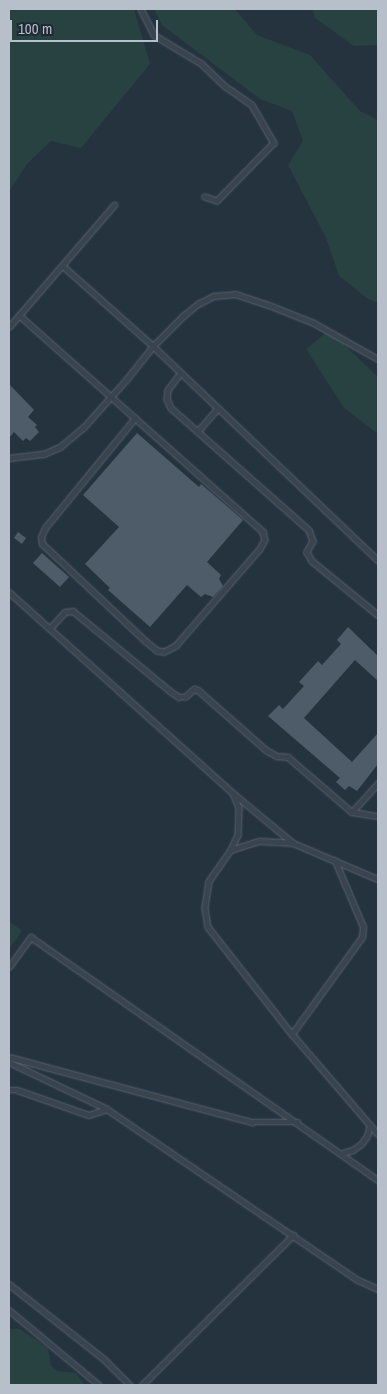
<!DOCTYPE html>
<style>
body{margin:0}
#map{position:relative;width:387px;height:1394px;overflow:hidden;background:#25333f;font-family:"Archivo Narrow",sans-serif}
div>[style]{position:absolute}
.green>*{inset:0;background:#284141}
.building>*{inset:0;background:#4e5c6a}
.roads{filter:drop-shadow(0 0 1px #57626d) drop-shadow(0 0 1px #57626d)}
.lane>*{height:4.5px;margin:-2.25px;padding:0 2.25px;transform-origin:2.25px;border-radius:2.25px;background:#39444f}
span{translate:-50% -50%;white-space:nowrap;text-align:center;line-height:1.15;-webkit-text-stroke:4px #1e2934;paint-order:stroke}
.frame{position:absolute;inset:0;border:10px solid #b6bfca;pointer-events:none}
.scale{position:absolute;left:10px;top:20px;width:148px;height:22px;box-sizing:border-box;border:2px solid #b6bfca;border-top:0;padding-left:6px;font-size:15px;line-height:18px;white-space:nowrap;color:#b6bfca;-webkit-text-stroke:4px #1e2934;paint-order:stroke}
</style>
<div id="map">
<div class="green">
<div style="clip-path:polygon(9px 9px,134px 9px,150px 64px,81px 148px,51px 141px,27px 164px,9px 192px)"></div>
<div style="clip-path:polygon(154px 9px,235px 9px,257px 35px,310px 55px,360px 111px,378px 120px,378px 303px,368px 299px,339px 276px,326px 238px,288px 165px,303px 141px,292px 111px,260px 99px,162px 25px)"></div>
<div style="clip-path:polygon(312px 9px,378px 9px,378px 45px,354px 46px,315px 18px)"></div>
<div style="clip-path:polygon(329px 330px,378px 377px,378px 434px,344px 408px,306px 349px)"></div>
<div style="clip-path:polygon(9px 921px,22px 931px,9px 949px)"></div>
<div style="clip-path:polygon(9px 1329px,20px 1329px,48px 1348px,51px 1365px,57px 1371px,76px 1373px,85px 1385px,9px 1385px)"></div>
</div>
<div class="building">
<div style="clip-path:polygon(9px 384px,34px 410px,28px 417px,37px 425px,35px 427px,39px 432px,30px 441px,26px 438px,23px 441px,14px 432px,9px 438px)"></div>
<div style="clip-path:polygon(137px 433px,199px 487px,201px 484px,243px 520px,207px 562px,221px 575px,219px 579px,223px 586px,213px 597px,205px 594px,201px 597px,187px 585px,150px 627px,108px 590px,110px 588px,85px 564px,119px 527px,83px 495px)"></div>
<div style="clip-path:polygon(18px 532px,26px 538px,22px 544px,14px 538px)"></div>
<div style="clip-path:polygon(42px 553px,69px 577px,60px 587px,33px 563px)"></div>
<div style="clip-path:polygon(348px 627px,378px 656px,378px 681px,355px 660px,304px 718px,352px 762px,378px 733px,378px 764px,357px 791px,349px 786px,345px 790px,336px 782px,340px 778px,268px 716px,279px 705px,283px 709px,304px 686px,299px 682px,318px 661px,322px 665px,341px 644px,337px 640px)"></div>
</div>
<div class="roads">
<div class="lane">
<div style="left:141px;top:9px;width:29px;rotate:63deg"></div>
<div style="left:154px;top:35px;width:56px;rotate:31.1deg"></div>
<div style="left:202px;top:64px;width:32px;rotate:44deg"></div>
<div style="left:225px;top:86px;width:33px;rotate:35deg"></div>
<div style="left:252px;top:105px;width:44px;rotate:59.9deg"></div>
<div style="left:274px;top:143px;width:81px;rotate:134.5deg"></div>
<div style="left:217px;top:201px;width:13px;rotate:-162deg"></div>
<div style="left:63px;top:266px;width:120px;rotate:41.6deg"></div>
<div style="left:153px;top:346px;width:311px;rotate:43.6deg"></div>
<div style="left:19px;top:315px;width:327px;rotate:41.6deg"></div>
<div style="left:263px;top:532px;width:8px;rotate:76deg"></div>
<div style="left:265px;top:540px;width:10px;rotate:119deg"></div>
<div style="left:260px;top:549px;width:128px;rotate:130.9deg"></div>
<div style="left:176px;top:646px;width:13px;rotate:153deg"></div>
<div style="left:164px;top:652px;width:7px;rotate:-172deg"></div>
<div style="left:157px;top:651px;width:14px;rotate:-141deg"></div>
<div style="left:146px;top:642px;width:143px;rotate:-136.7deg"></div>
<div style="left:42px;top:544px;width:7px;rotate:-98deg"></div>
<div style="left:41px;top:537px;width:10px;rotate:-66deg"></div>
<div style="left:45px;top:528px;width:142px;rotate:-50.7deg"></div>
<div style="left:9px;top:327px;width:161px;rotate:-49.3deg"></div>
<div style="left:181px;top:373px;width:21px;rotate:127deg"></div>
<div style="left:168px;top:390px;width:9px;rotate:96deg"></div>
<div style="left:167px;top:399px;width:10px;rotate:66deg"></div>
<div style="left:171px;top:408px;width:184px;rotate:41.5deg"></div>
<div style="left:309px;top:530px;width:12px;rotate:70deg"></div>
<div style="left:313px;top:541px;width:13px;rotate:119deg"></div>
<div style="left:307px;top:552px;width:10px;rotate:61deg"></div>
<div style="left:312px;top:561px;width:85px;rotate:39.3deg"></div>
<div style="left:198px;top:431px;width:30px;rotate:-49deg"></div>
<div style="left:9px;top:458px;width:35px;rotate:-7deg"></div>
<div style="left:44px;top:454px;width:17px;rotate:-24deg"></div>
<div style="left:60px;top:447px;width:30px;rotate:-40deg"></div>
<div style="left:83px;top:428px;width:64px;rotate:-48.1deg"></div>
<div style="left:126px;top:380px;width:43px;rotate:-51.5deg"></div>
<div style="left:153px;top:346px;width:42px;rotate:-45deg"></div>
<div style="left:183px;top:316px;width:19px;rotate:-39deg"></div>
<div style="left:198px;top:304px;width:18px;rotate:-27deg"></div>
<div style="left:214px;top:296px;width:21px;rotate:-5deg"></div>
<div style="left:235px;top:294px;width:36px;rotate:18deg"></div>
<div style="left:269px;top:305px;width:48px;rotate:21.8deg"></div>
<div style="left:314px;top:323px;width:73px;rotate:29.4deg"></div>
<div style="left:9px;top:592px;width:301px;rotate:41.9deg"></div>
<div style="left:233px;top:793px;width:16px;rotate:68deg"></div>
<div style="left:239px;top:808px;width:27px;rotate:92deg"></div>
<div style="left:238px;top:835px;width:17px;rotate:115deg"></div>
<div style="left:231px;top:850px;width:39px;rotate:125deg"></div>
<div style="left:209px;top:882px;width:26px;rotate:99deg"></div>
<div style="left:205px;top:908px;width:19px;rotate:81deg"></div>
<div style="left:208px;top:927px;width:136px;rotate:51.9deg"></div>
<div style="left:292px;top:1034px;width:132px;rotate:49.3deg"></div>
<div style="left:50px;top:628px;width:22px;rotate:-47deg"></div>
<div style="left:65px;top:612px;width:8px;rotate:-7deg"></div>
<div style="left:73px;top:611px;width:126px;rotate:39.5deg"></div>
<div style="left:170px;top:691px;width:11px;rotate:34deg"></div>
<div style="left:179px;top:697px;width:6px"></div>
<div style="left:185px;top:697px;width:12px;rotate:-42deg"></div>
<div style="left:194px;top:689px;width:4px;rotate:14deg"></div>
<div style="left:198px;top:690px;width:91px;rotate:41.4deg"></div>
<div style="left:266px;top:750px;width:13px;rotate:29deg"></div>
<div style="left:277px;top:756px;width:11px;rotate:5deg"></div>
<div style="left:288px;top:757px;width:84px;rotate:40.7deg"></div>
<div style="left:352px;top:812px;width:26px;rotate:9deg"></div>
<div style="left:234px;top:794px;width:75px;rotate:39.6deg"></div>
<div style="left:352px;top:812px;width:39px;rotate:-48deg"></div>
<div style="left:231px;top:850px;width:29px;rotate:-18deg"></div>
<div style="left:259px;top:841px;width:34px;rotate:3deg"></div>
<div style="left:293px;top:843px;width:92px;rotate:23deg"></div>
<div style="left:9px;top:967px;width:37px;rotate:-54deg"></div>
<div style="left:31px;top:937px;width:424px;rotate:35deg"></div>
<div style="left:292px;top:1034px;width:120px;rotate:-54.2deg"></div>
<div style="left:362px;top:937px;width:10px;rotate:-84deg"></div>
<div style="left:363px;top:927px;width:72px;rotate:-113deg"></div>
<div style="left:9px;top:1057px;width:252px;rotate:15deg"></div>
<div style="left:252px;top:1122px;width:46px"></div>
<div style="left:9px;top:1062px;width:109px;rotate:25.6deg"></div>
<div style="left:107px;top:1109px;width:304px;rotate:34.3deg"></div>
<div style="left:358px;top:1280px;width:22px;rotate:24deg"></div>
<div style="left:9px;top:1090px;width:8px"></div>
<div style="left:17px;top:1090px;width:76px;rotate:19.1deg"></div>
<div style="left:89px;top:1115px;width:19px;rotate:-18deg"></div>
<div style="left:343px;top:1153px;width:10px;rotate:-17deg"></div>
<div style="left:353px;top:1150px;width:10px;rotate:-37deg"></div>
<div style="left:361px;top:1144px;width:10px;rotate:-53deg"></div>
<div style="left:367px;top:1136px;width:11px;rotate:-75deg"></div>
<div style="left:9px;top:1284px;width:121px;rotate:38.3deg"></div>
<div style="left:104px;top:1359px;width:37px;rotate:45deg"></div>
<div style="left:9px;top:1310px;width:117px;rotate:39.8deg"></div>
<div style="left:142px;top:1385px;width:213px;rotate:-44.8deg"></div>
</div>
</div>
<div class="frame"></div>
<div class="scale">100 m</div>
</div>
